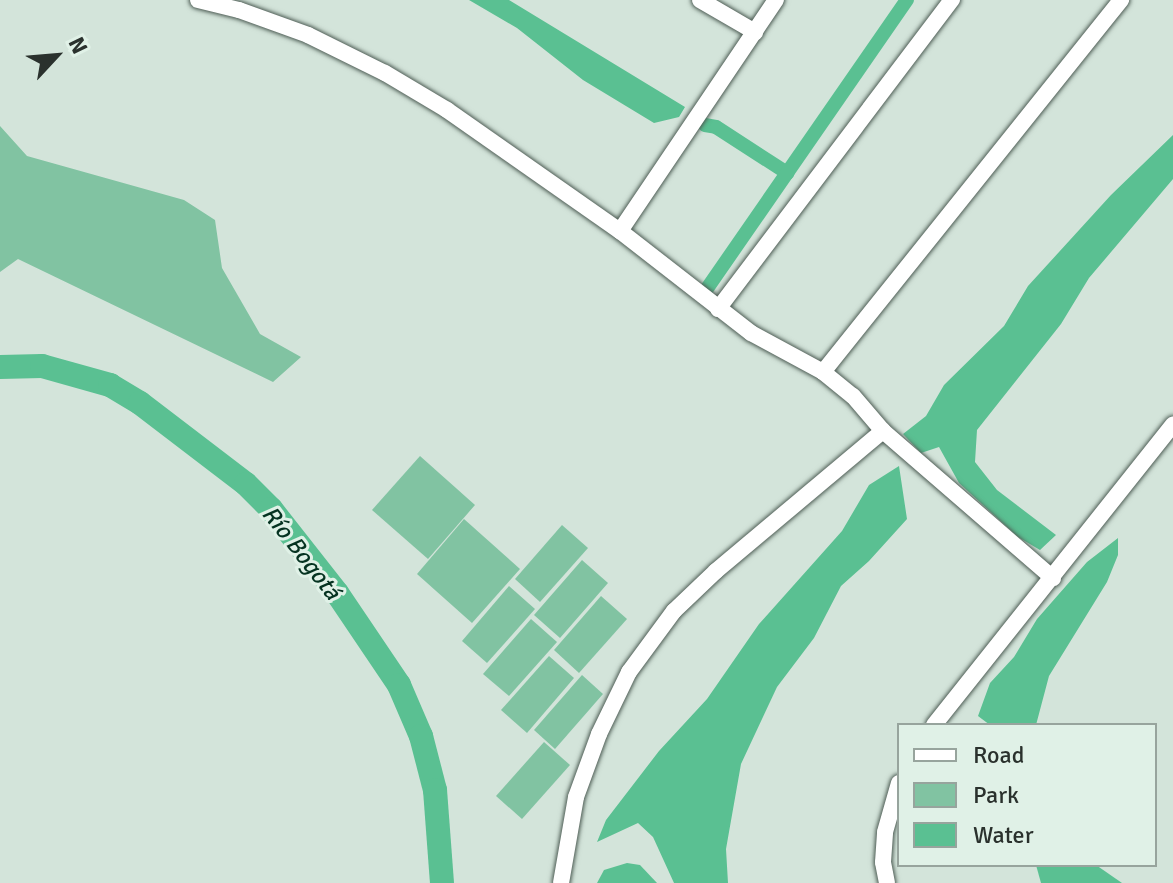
<!DOCTYPE html>
<meta charset="utf-8">
<style>
body{margin:0}
#map{position:relative;width:1173px;height:883px;overflow:hidden;background:#d3e4da;font-family:Signika,sans-serif}
div>[style]{position:absolute}
.green>*{inset:0;background:#81c3a2}
.water>*{inset:0;background:#5ac092}
.canal>*{height:14px;margin:-7px;padding:0 7px;transform-origin:7px;border-radius:7px;background:#5ac092}
.river>*{height:24px;margin:-12px;padding:0 12px;transform-origin:12px;border-radius:12px;background:#5ac092}
.roads{filter:drop-shadow(0 0 2px #4e5d55) drop-shadow(0 0 2px #4e5d55)}
.street>*{height:16px;margin:-8px;padding:0 8px;transform-origin:8px;border-radius:8px;background:#fff}
span{translate:-50% -50%;white-space:nowrap;text-align:center;line-height:1.15;-webkit-text-stroke:6px #e0f1e7;paint-order:stroke}
.water-label{font-size:24px;color:#053321;font-style:italic}
.legend{position:absolute;left:897px;top:723px;width:260px;height:144px;box-sizing:border-box;background:#e0f1e7;border:2px solid #97a49d;margin:0;padding:10px 14px;list-style:none;font-size:24px;color:#2a312d}
.legend li{display:flex;align-items:center;gap:16px;height:40px}
.legend b{width:40px;border:2px solid #97a49d}
.north{position:absolute;left:16px;top:16px;width:80px;height:80px;-webkit-text-stroke:6px #e0f1e7;paint-order:stroke;rotate:64deg;font-size:22px;font-weight:700;line-height:32px;text-align:center;color:#2a312d}
.north::after{content:'';display:block;margin:auto;width:28px;height:36px;background:#2a312d;clip-path:polygon(50% 0,100% 100%,50% 72%,0 100%)}
</style>
<div id="map">
<div class="green">
<div style="clip-path:polygon(0 126px,27px 156px,184px 200px,215px 220px,222px 268px,260px 334px,301px 357px,273px 382px,18px 259px,0 272px)"></div>
<div style="clip-path:polygon(420px 456px,475px 505px,428px 559px,372px 510px)"></div>
<div style="clip-path:polygon(464px 519px,520px 569px,472px 623px,417px 574px)"></div>
<div style="clip-path:polygon(562px 525px,588px 548px,540px 602px,515px 579px)"></div>
<div style="clip-path:polygon(582px 560px,608px 583px,560px 638px,534px 615px)"></div>
<div style="clip-path:polygon(509px 586px,535px 609px,487px 663px,462px 641px)"></div>
<div style="clip-path:polygon(601px 596px,627px 619px,579px 673px,554px 650px)"></div>
<div style="clip-path:polygon(531px 619px,557px 642px,509px 696px,483px 674px)"></div>
<div style="clip-path:polygon(549px 656px,574px 678px,527px 733px,501px 710px)"></div>
<div style="clip-path:polygon(582px 675px,603px 694px,555px 749px,534px 730px)"></div>
<div style="clip-path:polygon(544px 742px,570px 765px,522px 819px,496px 796px)"></div>
</div>
<div class="water">
<div style="clip-path:polygon(469px 0,509px 0,685px 107px,679px 117px,654px 123px,583px 80px,517px 28px)"></div>
<div style="clip-path:polygon(1173px 135px,1173px 179px,1089px 278px,1061px 324px,977px 430px,975px 462px,997px 490px,1056px 535px,1040px 550px,1018px 537px,959px 483px,939px 447px,921px 453px,903px 434px,926px 416px,944px 385px,1004px 326px,1028px 286px,1111px 195px)"></div>
<div style="clip-path:polygon(899px 466px,907px 519px,869px 561px,841px 586px,814px 638px,777px 687px,741px 764px,726px 849px,728px 883px,674px 883px,653px 837px,638px 823px,597px 842px,606px 820px,659px 751px,707px 699px,759px 624px,842px 531px,869px 485px)"></div>
<div style="clip-path:polygon(1118px 538px,1118px 555px,1107px 582px,1049px 676px,1036px 725px,990px 725px,978px 716px,990px 683px,1014px 657px,1037px 619px,1087px 562px)"></div>
<div style="clip-path:polygon(627px 863px,640px 865px,657px 883px,597px 883px,604px 870px)"></div>
<div style="clip-path:polygon(1036px 865px,1096px 865px,1122px 883px,1041px 883px)"></div>
</div>
<div class="canal">
<div style="left:705px;top:125px;width:11px;rotate:10deg"></div>
<div style="left:716px;top:127px;width:85px;rotate:32.9deg"></div>
<div style="left:706px;top:290px;width:353px;rotate:-55.3deg"></div>
</div>
<div class="river">
<div style="left:0;top:367px;width:42px;rotate:-1.4deg"></div>
<div style="left:42px;top:366px;width:71px;rotate:15.6deg"></div>
<div style="left:110px;top:385px;width:35px;rotate:31deg"></div>
<div style="left:140px;top:403px;width:133px;rotate:37.4deg"></div>
<div style="left:246px;top:484px;width:35px;rotate:45deg"></div>
<div style="left:271px;top:509px;width:107px;rotate:51.8deg"></div>
<div style="left:337px;top:593px;width:111px;rotate:56deg"></div>
<div style="left:399px;top:685px;width:56px;rotate:66.7deg"></div>
<div style="left:421px;top:736px;width:56px;rotate:75.5deg"></div>
<div style="left:435px;top:790px;width:93px;rotate:85.7deg"></div>
</div>
<div class="roads">
<div class="street">
<div style="left:198px;top:0;width:42px;rotate:13.7deg"></div>
<div style="left:239px;top:10px;width:73px;rotate:19.9deg"></div>
<div style="left:308px;top:35px;width:86px;rotate:26.3deg"></div>
<div style="left:385px;top:73px;width:72px;rotate:30.8deg"></div>
<div style="left:447px;top:110px;width:211px;rotate:35deg"></div>
<div style="left:620px;top:231px;width:166px;rotate:37.9deg"></div>
<div style="left:751px;top:333px;width:82px;rotate:28.4deg"></div>
<div style="left:823px;top:372px;width:38px;rotate:39deg"></div>
<div style="left:853px;top:396px;width:46px;rotate:49.4deg"></div>
<div style="left:883px;top:431px;width:225px;rotate:40.9deg"></div>
<div style="left:700px;top:0;width:64px;rotate:30.2deg"></div>
<div style="left:620px;top:231px;width:279px;rotate:-56deg"></div>
<div style="left:718px;top:309px;width:388px;rotate:-52.9deg"></div>
<div style="left:823px;top:372px;width:477px;rotate:-51.3deg"></div>
<div style="left:934px;top:725px;width:384px;rotate:-51.5deg"></div>
<div style="left:561px;top:883px;width:87px;rotate:-80.1deg"></div>
<div style="left:576px;top:797px;width:67px;rotate:-69.9deg"></div>
<div style="left:599px;top:734px;width:69px;rotate:-64.2deg"></div>
<div style="left:629px;top:672px;width:76px;rotate:-53.6deg"></div>
<div style="left:674px;top:611px;width:58px;rotate:-43.6deg"></div>
<div style="left:716px;top:571px;width:218px;rotate:-40deg"></div>
<div style="left:887px;top:883px;width:21px;rotate:-101deg"></div>
<div style="left:883px;top:862px;width:30px;rotate:-86deg"></div>
<div style="left:885px;top:832px;width:51px;rotate:-74.1deg"></div>
</div>
</div>
<div class="water-label">
<span style="left:301px;top:553px;rotate:52deg">Río Bogotá</span>
</div>
<ul class="legend">
<li><b style="height:10px;background:#fff"></b>Road</li>
<li><b style="height:22px;background:#81c3a2"></b>Park</li>
<li><b style="height:22px;background:#5ac092"></b>Water</li>
</ul>
<div class="north">N</div>
</div>
